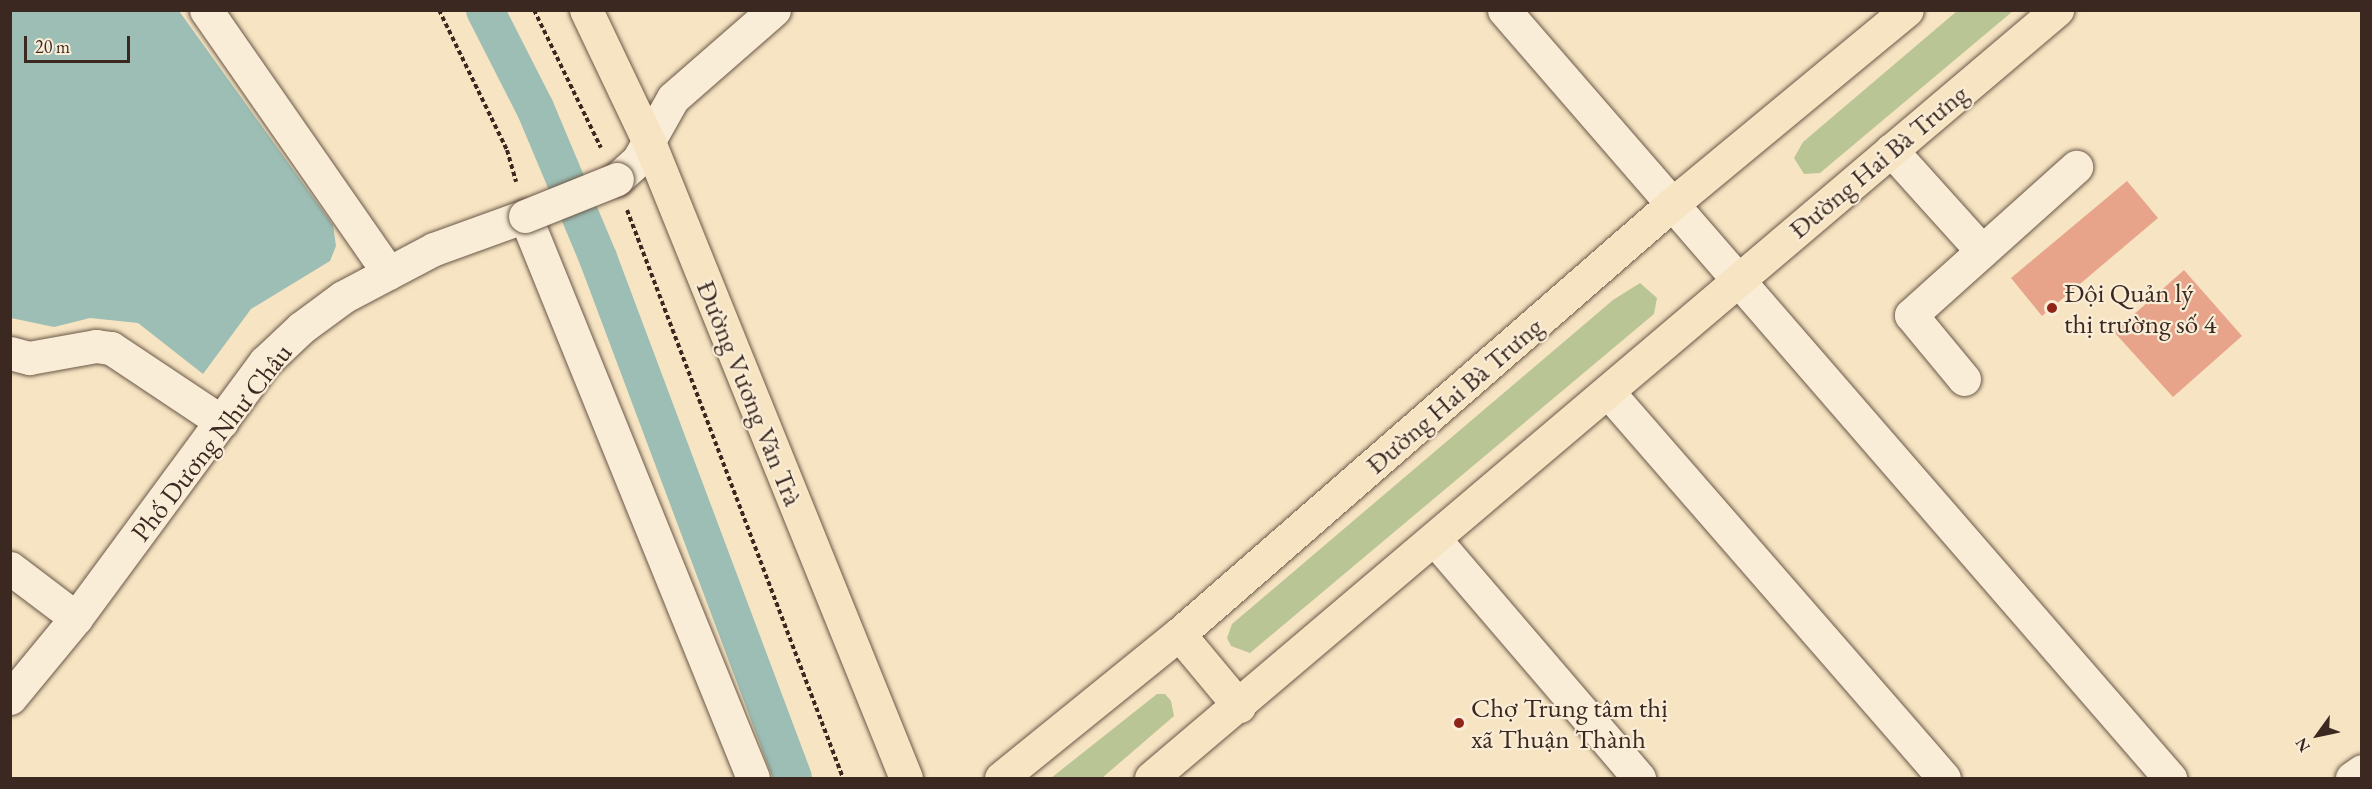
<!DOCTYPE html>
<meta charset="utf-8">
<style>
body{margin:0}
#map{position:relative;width:2372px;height:789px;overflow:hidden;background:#f7e4c2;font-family:"EB Garamond",serif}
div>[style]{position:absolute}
.green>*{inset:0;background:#bac595}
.water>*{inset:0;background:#9dbeb4}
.canal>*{height:38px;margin:-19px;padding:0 19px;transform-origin:19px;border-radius:19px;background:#9dbeb4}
.building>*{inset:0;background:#e7a48b}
.path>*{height:4px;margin-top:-2px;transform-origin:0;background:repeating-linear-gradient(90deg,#3b2921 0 4.5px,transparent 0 7.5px)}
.roads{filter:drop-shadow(0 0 2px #6a5849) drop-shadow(0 0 2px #6a5849)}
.minor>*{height:33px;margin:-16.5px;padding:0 16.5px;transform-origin:16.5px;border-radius:16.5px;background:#faedd7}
.major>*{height:33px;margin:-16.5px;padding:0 16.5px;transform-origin:16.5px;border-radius:16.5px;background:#f7e4c2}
.bridges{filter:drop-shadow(0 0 2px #6a5849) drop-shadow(0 0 2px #6a5849)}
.minor-bridge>*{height:33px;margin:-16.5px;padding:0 16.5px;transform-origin:16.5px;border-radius:16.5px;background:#faedd7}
.dots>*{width:16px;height:16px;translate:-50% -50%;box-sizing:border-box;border:3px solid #faedd7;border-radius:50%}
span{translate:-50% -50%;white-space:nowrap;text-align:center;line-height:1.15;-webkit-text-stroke:4.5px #faedd7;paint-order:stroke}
.street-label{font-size:27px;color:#3b2921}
.poi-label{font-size:27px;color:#3b2921}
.left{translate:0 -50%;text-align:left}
.frame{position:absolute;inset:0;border:12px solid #3b2921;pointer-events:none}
.north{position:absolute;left:2288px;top:705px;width:60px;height:60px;-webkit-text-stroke:4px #faedd7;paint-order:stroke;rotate:237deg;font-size:16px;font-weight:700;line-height:24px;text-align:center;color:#3b2921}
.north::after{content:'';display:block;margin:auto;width:21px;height:27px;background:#3b2921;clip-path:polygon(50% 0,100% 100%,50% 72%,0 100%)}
.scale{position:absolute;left:24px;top:36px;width:106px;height:27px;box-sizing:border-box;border:3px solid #3b2921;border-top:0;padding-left:8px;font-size:18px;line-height:21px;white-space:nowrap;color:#3b2921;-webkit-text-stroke:4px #faedd7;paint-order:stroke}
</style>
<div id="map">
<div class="green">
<div style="clip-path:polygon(1957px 11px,2013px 11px,1820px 173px,1804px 174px,1794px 158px,1803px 142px)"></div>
<div style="clip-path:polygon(1640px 283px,1657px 298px,1654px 314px,1250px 653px,1231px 646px,1227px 638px,1232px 624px,1613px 300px)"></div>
<div style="clip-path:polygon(1157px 694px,1165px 694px,1171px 701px,1174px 716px,1102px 778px,1051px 778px)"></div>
</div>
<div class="water">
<div style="clip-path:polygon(11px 10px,179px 11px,333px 225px,336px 246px,330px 261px,251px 309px,203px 374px,138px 323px,90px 318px,54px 327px,11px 318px)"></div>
</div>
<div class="canal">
<div style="left:485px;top:10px;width:110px;rotate:63deg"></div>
<div style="left:535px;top:108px;width:163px;rotate:67.2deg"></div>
<div style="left:598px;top:258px;width:555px;rotate:69.44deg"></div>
</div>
<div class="building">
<div style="clip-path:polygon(2127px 181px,2158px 218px,2042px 316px,2011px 278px)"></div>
<div style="clip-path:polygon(2184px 270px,2242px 336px,2173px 397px,2114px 332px)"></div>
</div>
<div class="path">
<div style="left:439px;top:10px;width:156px;rotate:64.1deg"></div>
<div style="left:507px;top:150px;width:33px;rotate:74deg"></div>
<div style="left:534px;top:10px;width:153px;rotate:64.1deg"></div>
<div style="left:627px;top:210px;width:608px;rotate:69.18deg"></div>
</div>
<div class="roads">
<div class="minor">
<div style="left:206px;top:10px;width:320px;rotate:55.2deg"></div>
<div style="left:1504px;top:10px;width:1017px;rotate:49.07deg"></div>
<div style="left:1891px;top:150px;width:136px;rotate:48deg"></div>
<div style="left:617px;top:179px;width:28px;rotate:-42deg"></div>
<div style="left:638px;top:160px;width:71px;rotate:-60.6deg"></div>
<div style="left:673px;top:98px;width:134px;rotate:-41.1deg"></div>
<div style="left:10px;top:353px;width:20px;rotate:15deg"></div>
<div style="left:29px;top:358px;width:68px;rotate:-10.2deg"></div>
<div style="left:96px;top:346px;width:15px;rotate:8deg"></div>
<div style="left:111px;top:348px;width:133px;rotate:33.7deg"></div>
<div style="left:1964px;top:379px;width:83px;rotate:-129.6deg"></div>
<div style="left:1911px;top:315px;width:222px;rotate:-41.9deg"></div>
<div style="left:1609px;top:393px;width:510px;rotate:48.97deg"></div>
<div style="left:1436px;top:541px;width:312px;rotate:49.4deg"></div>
<div style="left:10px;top:568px;width:83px;rotate:37.1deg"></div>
<div style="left:10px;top:698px;width:104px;rotate:-50.5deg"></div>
<div style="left:76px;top:618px;width:318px;rotate:-53.6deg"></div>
<div style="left:265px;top:362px;width:50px;rotate:-43.4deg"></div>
<div style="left:301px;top:328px;width:52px;rotate:-36.4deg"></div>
<div style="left:343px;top:297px;width:103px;rotate:-27.8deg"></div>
<div style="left:434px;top:249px;width:97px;rotate:-19.9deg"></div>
<div style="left:525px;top:216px;width:606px;rotate:67.92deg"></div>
<div style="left:2352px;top:778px;width:12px;rotate:-35deg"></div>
</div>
<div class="major">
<div style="left:586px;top:10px;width:146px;rotate:64.5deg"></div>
<div style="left:649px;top:142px;width:686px;rotate:68deg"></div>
<div style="left:1179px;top:634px;width:94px;rotate:50.2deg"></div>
<div style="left:1001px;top:778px;width:229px;rotate:-39deg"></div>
<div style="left:1179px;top:634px;width:653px;rotate:-41.09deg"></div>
<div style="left:1671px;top:205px;width:306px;rotate:-39.6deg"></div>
<div style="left:1151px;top:778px;width:1188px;rotate:-40.29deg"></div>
</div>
</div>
<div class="bridges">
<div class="minor-bridge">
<div style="left:525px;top:216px;width:99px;rotate:-21.9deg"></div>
</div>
</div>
<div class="dots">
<div style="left:2052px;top:308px;background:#8f2418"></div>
<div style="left:1459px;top:723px;background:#8f2418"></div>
</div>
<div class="street-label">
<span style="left:1878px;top:161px;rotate:-40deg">Đường Hai Bà Trưng</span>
<span style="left:750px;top:393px;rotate:68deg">Đường Vương Văn Trà</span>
<span style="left:1454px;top:395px;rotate:-41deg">Đường Hai Bà Trưng</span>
<span style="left:211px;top:442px;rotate:-52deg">Phố Dương Như Châu</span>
</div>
<div class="poi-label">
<span class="left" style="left:2064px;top:308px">Đội Quản lý<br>thị trường số 4</span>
<span class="left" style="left:1471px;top:723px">Chợ Trung tâm thị<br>xã Thuận Thành</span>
</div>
<div class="frame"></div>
<div class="north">N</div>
<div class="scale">20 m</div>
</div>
